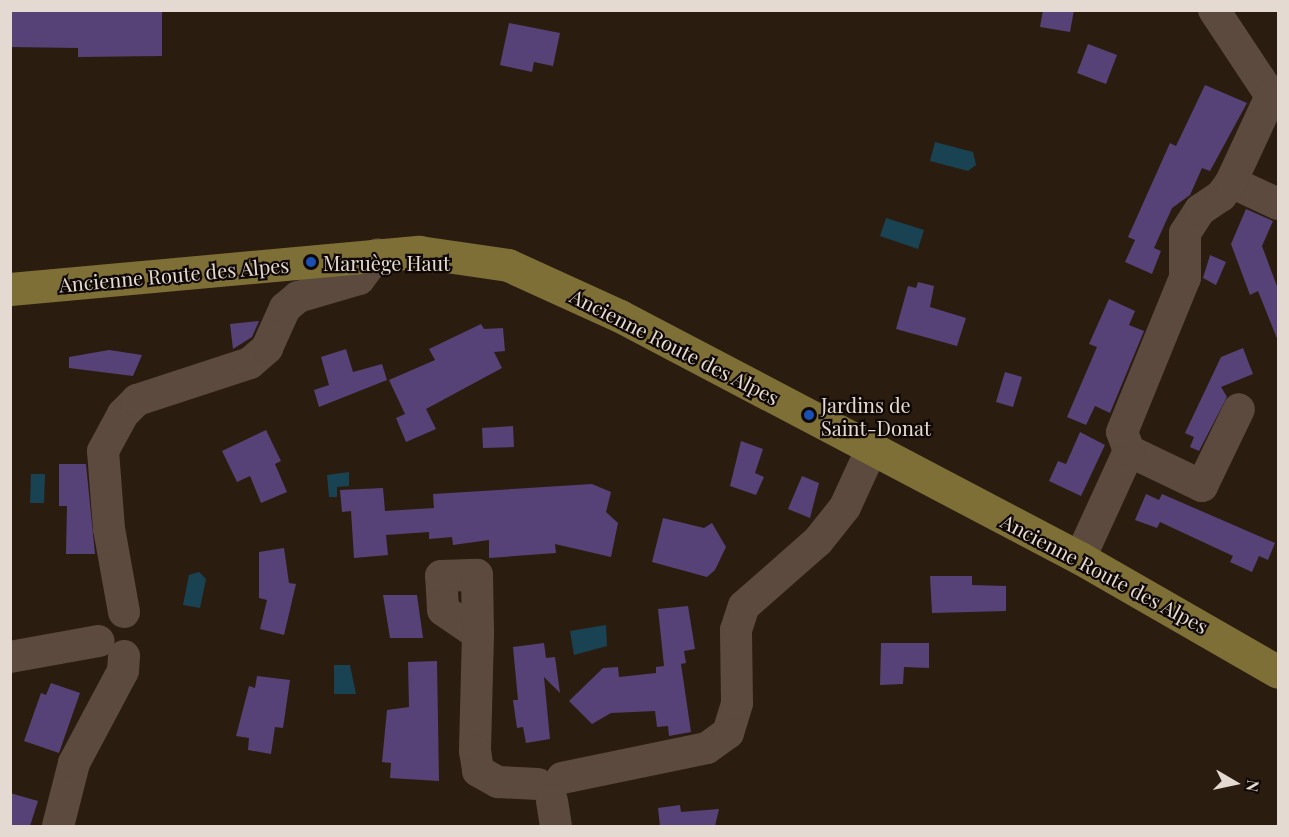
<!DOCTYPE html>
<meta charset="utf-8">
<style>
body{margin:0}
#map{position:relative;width:1289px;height:837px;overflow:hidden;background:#2b1c10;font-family:"Playfair Display",serif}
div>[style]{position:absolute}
.water>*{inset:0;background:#194352}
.building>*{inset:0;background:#564276}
.minor>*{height:32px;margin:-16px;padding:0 16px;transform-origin:16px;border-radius:16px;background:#5b4a3d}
.major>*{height:33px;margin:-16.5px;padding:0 16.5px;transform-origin:16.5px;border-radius:16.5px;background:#7e6f37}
.dots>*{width:16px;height:16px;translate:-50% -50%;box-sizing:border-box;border:3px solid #0f0804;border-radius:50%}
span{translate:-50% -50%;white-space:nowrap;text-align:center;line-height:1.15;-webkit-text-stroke:4.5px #0f0804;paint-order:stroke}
.poi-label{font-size:20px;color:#e4dad2}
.left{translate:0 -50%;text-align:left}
.street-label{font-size:20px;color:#e4dad2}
.frame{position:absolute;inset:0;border:12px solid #e4dad2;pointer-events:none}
.north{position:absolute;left:1205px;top:753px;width:60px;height:60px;-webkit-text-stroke:4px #0f0804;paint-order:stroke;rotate:99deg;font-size:16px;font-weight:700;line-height:24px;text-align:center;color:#e4dad2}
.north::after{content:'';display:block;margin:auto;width:21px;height:27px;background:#e4dad2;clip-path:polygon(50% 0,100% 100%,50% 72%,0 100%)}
</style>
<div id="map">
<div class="water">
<div style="clip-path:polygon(935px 142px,973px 152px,976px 165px,968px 171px,930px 161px)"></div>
<div style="clip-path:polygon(886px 218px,924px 230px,918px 249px,880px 236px)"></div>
<div style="clip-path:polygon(349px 472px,349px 486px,337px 487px,337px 497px,329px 497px,327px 475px)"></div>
<div style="clip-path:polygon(31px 474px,45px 474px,44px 503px,30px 503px)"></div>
<div style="clip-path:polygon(199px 572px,206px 579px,200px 608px,183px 605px,189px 575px)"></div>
<div style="clip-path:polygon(606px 625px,607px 646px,574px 655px,570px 631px)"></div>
<div style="clip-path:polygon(334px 665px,350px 665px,356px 694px,334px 694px)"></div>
</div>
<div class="building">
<div style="clip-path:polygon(10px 10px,162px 10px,162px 56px,78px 57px,78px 48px,10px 47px)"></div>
<div style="clip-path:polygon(1043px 10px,1074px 10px,1070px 32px,1040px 27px)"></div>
<div style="clip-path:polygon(509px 23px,560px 33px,553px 66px,534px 62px,532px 72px,500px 65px)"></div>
<div style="clip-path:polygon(1088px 44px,1117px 55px,1106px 84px,1077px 73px)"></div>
<div style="clip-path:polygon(1205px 85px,1247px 103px,1210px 171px,1202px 168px,1190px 195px,1172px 208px,1154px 248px,1161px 251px,1152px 274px,1125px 262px,1135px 240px,1128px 237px,1170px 143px,1176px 146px)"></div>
<div style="clip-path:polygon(1246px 209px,1273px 221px,1262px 246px,1278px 289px,1278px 341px,1258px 291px,1250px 295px,1231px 244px)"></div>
<div style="clip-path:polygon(1210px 255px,1226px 262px,1216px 285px,1203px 278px)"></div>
<div style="clip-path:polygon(918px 282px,934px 286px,930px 307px,966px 318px,957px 346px,896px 329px,908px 286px,916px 288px)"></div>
<div style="clip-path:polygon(1109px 299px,1135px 311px,1129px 325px,1144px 331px,1110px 413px,1095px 406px,1086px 425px,1067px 417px,1097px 347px,1089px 344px)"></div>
<div style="clip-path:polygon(259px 321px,252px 337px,233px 349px,230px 324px)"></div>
<div style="clip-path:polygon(481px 324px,484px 329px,503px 328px,505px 351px,494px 352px,502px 368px,426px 409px,436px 429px,406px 442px,396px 418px,405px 414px,389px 380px,435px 360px,429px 349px)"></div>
<div style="clip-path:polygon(1243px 348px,1253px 374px,1221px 387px,1227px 397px,1199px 451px,1190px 447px,1194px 437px,1185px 433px,1221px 357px)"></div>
<div style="clip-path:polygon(346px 349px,353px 372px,382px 364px,387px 380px,319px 407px,314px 390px,329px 385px,321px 357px)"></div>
<div style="clip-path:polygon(109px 350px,142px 355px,133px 376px,69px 368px,69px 357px)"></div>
<div style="clip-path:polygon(1005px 372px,1022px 377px,1013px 407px,996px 402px)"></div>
<div style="clip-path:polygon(513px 426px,514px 447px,483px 448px,482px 428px)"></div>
<div style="clip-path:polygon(266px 430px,281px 461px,275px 464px,287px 492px,261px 503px,250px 476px,237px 482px,222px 451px)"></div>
<div style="clip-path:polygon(1080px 432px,1105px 445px,1081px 496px,1049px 481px,1058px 461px,1066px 464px)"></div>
<div style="clip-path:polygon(741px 441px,763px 449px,755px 473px,764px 477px,756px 495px,730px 486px)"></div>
<div style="clip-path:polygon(59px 464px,86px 464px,95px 554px,66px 554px,67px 506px,59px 506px)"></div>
<div style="clip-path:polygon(802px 476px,819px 483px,810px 518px,788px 509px)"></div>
<div style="clip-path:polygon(592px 484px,611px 492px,606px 512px,618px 523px,611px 557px,555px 544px,556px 553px,489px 558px,489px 540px,453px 545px,452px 537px,429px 539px,429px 532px,386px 535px,388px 555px,354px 558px,351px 511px,342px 512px,340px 490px,383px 488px,385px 511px,434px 508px,433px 494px)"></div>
<div style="clip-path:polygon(1146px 494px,1159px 500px,1162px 494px,1275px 543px,1268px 560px,1259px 556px,1252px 572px,1230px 562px,1233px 556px,1160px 522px,1157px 528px,1135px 520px)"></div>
<div style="clip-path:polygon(663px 518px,704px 528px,712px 523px,726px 547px,715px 570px,707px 577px,652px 562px)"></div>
<div style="clip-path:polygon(284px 548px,289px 583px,296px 584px,284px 635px,260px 629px,267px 600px,259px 598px,259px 552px)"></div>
<div style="clip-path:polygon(930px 576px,972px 576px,972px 585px,1006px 586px,1006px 611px,932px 613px)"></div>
<div style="clip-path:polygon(383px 595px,417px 595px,423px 638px,390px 638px)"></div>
<div style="clip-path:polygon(688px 606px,695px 649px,684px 651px,686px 663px,681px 664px,691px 732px,669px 736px,668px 726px,657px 727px,655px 711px,611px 713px,592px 724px,569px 701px,603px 668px,618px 667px,619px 677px,656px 673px,656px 667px,664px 666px,658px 609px)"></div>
<div style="clip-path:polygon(544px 643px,546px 658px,555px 657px,560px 693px,544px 677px,550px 739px,526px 743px,523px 727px,517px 728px,513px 700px,518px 700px,513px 647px)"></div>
<div style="clip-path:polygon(881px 643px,929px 643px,929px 668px,904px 667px,903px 684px,880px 685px)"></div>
<div style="clip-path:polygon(437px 661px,439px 781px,390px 778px,391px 763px,382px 762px,387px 710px,409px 707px,408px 662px)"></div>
<div style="clip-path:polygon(257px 676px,290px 680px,283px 728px,275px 727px,271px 754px,248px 750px,249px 738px,236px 736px,249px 686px,255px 688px)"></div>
<div style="clip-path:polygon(51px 683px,80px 693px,59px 753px,24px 741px,41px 693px,46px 695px)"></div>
<div style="clip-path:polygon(10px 793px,38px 801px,30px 826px,10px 826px)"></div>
<div style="clip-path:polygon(680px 805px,681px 812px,719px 809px,715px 826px,660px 826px,658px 808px)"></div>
</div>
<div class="minor">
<div style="left:1214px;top:10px;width:103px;rotate:56.5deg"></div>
<div style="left:1271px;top:96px;width:7px;rotate:8deg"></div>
<div style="left:1231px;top:182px;width:52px;rotate:25.1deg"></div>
<div style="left:1129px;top:451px;width:81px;rotate:25.6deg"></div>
<div style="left:1202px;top:486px;width:85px;rotate:-64.3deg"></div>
<div style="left:1080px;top:558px;width:118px;rotate:-65.4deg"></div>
<div style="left:1129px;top:451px;width:20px;rotate:-110deg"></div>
<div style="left:1122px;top:432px;width:166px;rotate:-67.8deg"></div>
<div style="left:1185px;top:278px;width:45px;rotate:-90deg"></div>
<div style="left:1185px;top:233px;width:27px;rotate:-57deg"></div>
<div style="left:1200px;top:210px;width:25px;rotate:-34deg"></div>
<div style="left:1221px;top:196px;width:17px;rotate:-54deg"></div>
<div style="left:1231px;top:182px;width:95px;rotate:-65.1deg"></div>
<div style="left:124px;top:612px;width:84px;rotate:-100.2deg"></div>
<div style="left:109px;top:529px;width:78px;rotate:-94.4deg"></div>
<div style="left:103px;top:451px;width:42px;rotate:-61.6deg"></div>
<div style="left:123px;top:414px;width:20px;rotate:-45deg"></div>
<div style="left:137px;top:400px;width:119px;rotate:-18.1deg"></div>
<div style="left:250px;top:363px;width:23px;rotate:-41deg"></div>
<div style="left:267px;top:348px;width:44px;rotate:-65.8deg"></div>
<div style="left:285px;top:308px;width:17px;rotate:-40deg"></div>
<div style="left:298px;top:297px;width:64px;rotate:-16.4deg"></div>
<div style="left:359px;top:279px;width:31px;rotate:-53deg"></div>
<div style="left:478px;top:634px;width:42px;rotate:-145.6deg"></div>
<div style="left:443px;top:610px;width:34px;rotate:-93deg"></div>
<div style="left:441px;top:576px;width:36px;rotate:-2deg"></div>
<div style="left:477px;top:575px;width:59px;rotate:89deg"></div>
<div style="left:478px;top:634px;width:117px;rotate:91.5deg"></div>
<div style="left:475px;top:751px;width:20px;rotate:81deg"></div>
<div style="left:478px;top:771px;width:23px;rotate:29deg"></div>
<div style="left:498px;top:782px;width:40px;rotate:2.9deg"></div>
<div style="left:10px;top:657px;width:90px;rotate:-10.2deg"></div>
<div style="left:562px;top:778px;width:148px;rotate:-11.7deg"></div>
<div style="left:707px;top:748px;width:26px;rotate:-36deg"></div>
<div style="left:728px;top:733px;width:31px;rotate:-73deg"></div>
<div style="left:737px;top:703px;width:73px;rotate:-90.8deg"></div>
<div style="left:736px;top:630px;width:25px;rotate:-72deg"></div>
<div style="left:744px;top:606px;width:98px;rotate:-41.3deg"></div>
<div style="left:818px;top:541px;width:43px;rotate:-51.5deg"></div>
<div style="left:845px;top:507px;width:65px;rotate:-65.4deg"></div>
<div style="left:552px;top:801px;width:25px;rotate:81deg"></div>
<div style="left:58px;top:826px;width:65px;rotate:-75.7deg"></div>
<div style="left:74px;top:763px;width:104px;rotate:-62deg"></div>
<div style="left:123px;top:671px;width:15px;rotate:-86deg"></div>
</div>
<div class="major">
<div style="left:10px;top:289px;width:411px;rotate:-5.2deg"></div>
<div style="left:419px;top:252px;width:90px;rotate:8.3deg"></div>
<div style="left:508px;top:265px;width:123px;rotate:24.5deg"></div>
<div style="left:620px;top:316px;width:520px;rotate:27.75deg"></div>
<div style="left:1080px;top:558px;width:228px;rotate:29.9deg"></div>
</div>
<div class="dots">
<div style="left:311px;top:262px;background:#1a4fb4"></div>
<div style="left:809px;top:415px;background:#1a4fb4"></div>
</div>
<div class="poi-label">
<span class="left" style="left:323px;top:262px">Maruège Haut</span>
<span class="left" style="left:821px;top:416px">Jardins de<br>Saint-Donat</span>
</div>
<div class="street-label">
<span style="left:174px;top:274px;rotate:-5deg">Ancienne Route des Alpes</span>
<span style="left:675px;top:346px;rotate:27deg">Ancienne Route des Alpes</span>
<span style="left:1105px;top:573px;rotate:28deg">Ancienne Route des Alpes</span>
</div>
<div class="frame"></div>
<div class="north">N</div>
</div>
